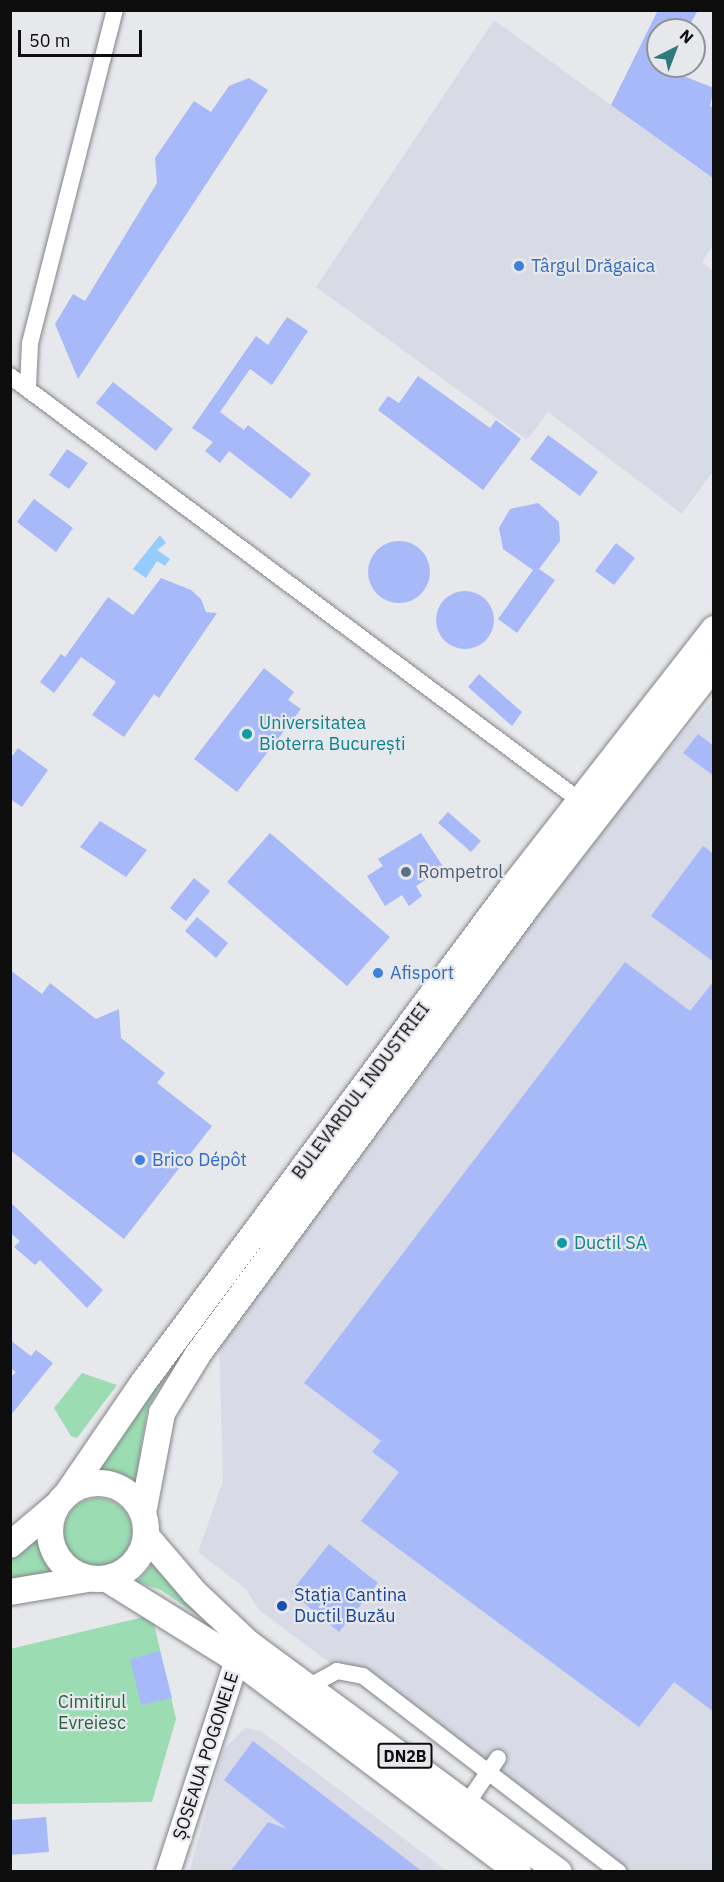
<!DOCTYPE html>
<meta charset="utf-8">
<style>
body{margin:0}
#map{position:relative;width:724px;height:1882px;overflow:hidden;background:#e7e8ec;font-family:"IBM Plex Sans",sans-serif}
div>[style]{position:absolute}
.built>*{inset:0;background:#d8dbe6}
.green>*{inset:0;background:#9bdcb3}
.round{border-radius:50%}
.water>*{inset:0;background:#95ccfe}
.building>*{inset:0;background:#a7b9f8}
.roads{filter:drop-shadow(0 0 2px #838487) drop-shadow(0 0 2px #838487)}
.minor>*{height:16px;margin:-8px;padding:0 8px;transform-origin:8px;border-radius:8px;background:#fff}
.secondary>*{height:24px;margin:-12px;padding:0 12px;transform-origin:12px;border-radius:12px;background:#fff}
.primary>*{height:26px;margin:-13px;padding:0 13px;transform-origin:13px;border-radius:13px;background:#fff}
.primary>.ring{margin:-13px;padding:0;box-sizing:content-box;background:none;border:26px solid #fff;border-radius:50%}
.dots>*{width:16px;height:16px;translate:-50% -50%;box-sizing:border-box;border:3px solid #e7e8ec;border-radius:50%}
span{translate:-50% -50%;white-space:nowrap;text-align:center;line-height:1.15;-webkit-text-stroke:4.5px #e7e8ec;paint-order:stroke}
.shield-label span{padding:2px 4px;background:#e7e8ec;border:2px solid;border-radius:4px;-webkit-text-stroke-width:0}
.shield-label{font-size:16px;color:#0e0e0f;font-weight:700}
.shop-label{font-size:18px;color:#366cbe}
.left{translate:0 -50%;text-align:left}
.culture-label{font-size:18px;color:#0d838f}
.service-label{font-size:18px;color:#4e5e75}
.street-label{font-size:18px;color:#0e0e0f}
.transit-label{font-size:18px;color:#164399}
.park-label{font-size:18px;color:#266543}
.frame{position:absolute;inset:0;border:12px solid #0e0e0f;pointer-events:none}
.north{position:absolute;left:646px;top:18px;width:60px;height:60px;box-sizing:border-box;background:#e7e8ec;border:2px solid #909194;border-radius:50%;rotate:42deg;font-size:16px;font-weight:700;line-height:24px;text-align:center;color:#0e0e0f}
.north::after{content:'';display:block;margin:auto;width:21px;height:27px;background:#317a7b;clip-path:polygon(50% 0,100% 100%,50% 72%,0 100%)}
.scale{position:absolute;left:18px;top:30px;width:124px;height:27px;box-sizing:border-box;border:3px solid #0e0e0f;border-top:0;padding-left:8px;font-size:18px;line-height:21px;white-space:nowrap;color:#0e0e0f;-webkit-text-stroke:4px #e7e8ec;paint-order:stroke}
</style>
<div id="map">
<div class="built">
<div style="clip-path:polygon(494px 20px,713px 179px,713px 245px,702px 262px,713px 271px,713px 471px,682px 514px,548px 412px,527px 440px,316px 287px)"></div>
<div style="clip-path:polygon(713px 699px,713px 1871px,608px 1871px,259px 1610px,246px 1589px,198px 1552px,223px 1481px,219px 1339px,577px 854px)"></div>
<div style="clip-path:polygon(245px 1728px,261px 1731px,447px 1871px,189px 1872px,224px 1749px)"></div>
</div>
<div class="green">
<div style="clip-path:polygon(251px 1250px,230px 1288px,165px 1376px,148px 1408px,141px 1446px,141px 1499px,111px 1481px,86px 1479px)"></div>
<div style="clip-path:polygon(82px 1373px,117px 1385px,77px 1438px,71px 1436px,54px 1408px)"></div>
<div class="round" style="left:64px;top:1498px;width:68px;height:68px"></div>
<div style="clip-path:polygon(45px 1523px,50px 1552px,69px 1574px,11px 1579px,10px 1554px)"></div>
<div style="clip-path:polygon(154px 1562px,175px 1588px,200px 1617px,161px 1590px,137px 1582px)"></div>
<div style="clip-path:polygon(152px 1615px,176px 1719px,152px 1802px,11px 1804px,10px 1649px)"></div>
</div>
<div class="water">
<div style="clip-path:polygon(160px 535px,166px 543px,157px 550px,170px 559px,165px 566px,157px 561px,146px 578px,133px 569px)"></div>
</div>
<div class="building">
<div style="clip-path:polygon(658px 10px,698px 10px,687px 30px,658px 30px,658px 66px,714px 88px,710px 106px,714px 108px,714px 179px,611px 105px)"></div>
<div style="clip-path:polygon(249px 78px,268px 90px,78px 379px,55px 324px,73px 294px,85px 301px,157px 183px,155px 158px,194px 101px,211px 112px,229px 86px)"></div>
<div style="clip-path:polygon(287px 317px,308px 331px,272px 385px,250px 369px,220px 412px,244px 430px,248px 425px,311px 474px,291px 499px,229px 451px,220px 463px,205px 451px,213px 442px,192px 428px,256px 336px,268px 345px)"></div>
<div style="clip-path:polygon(418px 376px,490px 428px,496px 420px,521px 439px,483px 490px,378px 410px,388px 396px,399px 403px)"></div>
<div style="clip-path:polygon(113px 382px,173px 429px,156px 451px,96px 403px)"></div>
<div style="clip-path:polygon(548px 435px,598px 472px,580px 496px,530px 459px)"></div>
<div style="clip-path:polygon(67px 449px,88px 463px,69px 489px,49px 475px)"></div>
<div style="clip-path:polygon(34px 499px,73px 528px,56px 552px,17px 522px)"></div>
<div style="clip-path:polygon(538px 503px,559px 522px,560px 541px,539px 569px,555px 580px,517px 633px,498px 619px,533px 570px,503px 549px,499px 528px,510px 509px)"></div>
<div class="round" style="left:368px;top:541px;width:62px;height:62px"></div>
<div style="clip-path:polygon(616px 543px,635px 558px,614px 585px,595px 571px)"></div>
<div style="clip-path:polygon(161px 578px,191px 590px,201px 599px,206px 612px,217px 613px,159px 698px,154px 694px,124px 737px,92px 715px,116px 682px,81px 657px,54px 693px,40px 682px,61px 654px,65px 657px,108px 597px,133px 615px)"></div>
<div class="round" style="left:436px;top:591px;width:58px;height:58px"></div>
<div style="clip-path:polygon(264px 668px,294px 692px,288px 700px,301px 709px,237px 792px,194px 759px)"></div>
<div style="clip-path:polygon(479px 674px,522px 712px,512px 726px,468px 687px)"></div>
<div style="clip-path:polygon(698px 734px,714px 746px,714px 776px,683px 753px)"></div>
<div style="clip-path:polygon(18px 748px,48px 770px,22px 807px,10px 799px,10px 759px)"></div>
<div style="clip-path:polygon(448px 812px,481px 841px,471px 852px,438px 823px)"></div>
<div style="clip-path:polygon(100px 821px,147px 850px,126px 877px,80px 847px)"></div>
<div style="clip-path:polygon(270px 833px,390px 937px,347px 986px,227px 882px)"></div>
<div style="clip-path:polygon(421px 833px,444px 868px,416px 886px,422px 896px,409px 906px,402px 895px,385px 906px,367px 876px,383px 866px,378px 859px)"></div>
<div style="clip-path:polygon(703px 846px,714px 854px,714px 962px,651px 916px)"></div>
<div style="clip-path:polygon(194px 878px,210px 891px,186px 921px,170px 908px)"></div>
<div style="clip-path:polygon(197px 917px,228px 943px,216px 958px,185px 931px)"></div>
<div style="clip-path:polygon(625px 962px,690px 1011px,714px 981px,714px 1712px,674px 1682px,639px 1727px,361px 1521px,399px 1472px,372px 1452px,381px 1441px,304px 1383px)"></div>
<div style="clip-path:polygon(10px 970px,42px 994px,50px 983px,96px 1019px,119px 1009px,121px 1038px,165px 1073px,157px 1083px,212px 1126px,124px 1239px,10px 1150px)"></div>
<div style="clip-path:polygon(10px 1202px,103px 1290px,87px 1308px,40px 1260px,35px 1265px,14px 1247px,20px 1241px,10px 1233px)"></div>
<div style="clip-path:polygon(10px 1340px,31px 1356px,36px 1350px,53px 1363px,10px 1416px,10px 1378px,16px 1372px,10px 1368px)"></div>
<div style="clip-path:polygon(329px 1544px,378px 1583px,339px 1632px,291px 1592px)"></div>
<div style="clip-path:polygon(160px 1651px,172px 1698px,141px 1705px,130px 1659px)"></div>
<div style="clip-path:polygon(253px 1741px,423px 1872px,230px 1872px,268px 1822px,287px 1829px,224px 1780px)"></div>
<div style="clip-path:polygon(46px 1817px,49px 1852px,10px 1855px,10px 1820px)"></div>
</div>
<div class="roads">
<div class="minor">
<div style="left:10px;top:376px;width:720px;rotate:36.69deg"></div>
<div style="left:28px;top:387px;width:44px;rotate:-87.4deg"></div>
<div style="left:30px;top:343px;width:344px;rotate:-75.7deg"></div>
<div style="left:310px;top:1686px;width:31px;rotate:-29deg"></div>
<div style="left:337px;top:1671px;width:26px;rotate:11deg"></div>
<div style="left:363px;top:1676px;width:322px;rotate:37.5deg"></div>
<div style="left:468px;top:1802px;width:53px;rotate:-55.7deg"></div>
</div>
<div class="secondary">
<div style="left:168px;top:1872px;width:223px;rotate:-72deg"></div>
<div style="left:237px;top:1660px;width:18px;rotate:-56deg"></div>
</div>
<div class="primary">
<div class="ring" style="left:50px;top:1483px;width:70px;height:70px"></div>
<div style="left:67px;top:1494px;width:135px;rotate:-55.6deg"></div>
<div style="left:143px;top:1383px;width:616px;rotate:-53.32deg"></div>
<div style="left:511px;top:889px;width:330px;rotate:-52deg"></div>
<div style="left:143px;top:1513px;width:102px;rotate:-79.2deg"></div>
<div style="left:162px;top:1413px;width:69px;rotate:-58.6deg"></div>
<div style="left:198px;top:1354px;width:560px;rotate:-53.64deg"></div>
<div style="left:530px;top:903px;width:300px;rotate:-52.2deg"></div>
<div style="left:147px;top:1537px;width:74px;rotate:49.4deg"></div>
<div style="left:195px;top:1593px;width:73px;rotate:43.3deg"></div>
<div style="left:248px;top:1643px;width:386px;rotate:36.4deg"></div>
<div style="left:10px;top:1545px;width:60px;rotate:-40.3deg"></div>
<div style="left:107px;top:1579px;width:153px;rotate:31.9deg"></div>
<div style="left:237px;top:1660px;width:352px;rotate:37deg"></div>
<div style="left:10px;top:1592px;width:79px;rotate:-9.5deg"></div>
</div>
</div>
<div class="dots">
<div style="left:519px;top:266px;background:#3f7fe0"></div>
<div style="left:247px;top:734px;background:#0f9aa8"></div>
<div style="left:406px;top:872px;background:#5c6f8a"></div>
<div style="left:378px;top:973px;background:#3f7fe0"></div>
<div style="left:140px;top:1160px;background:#3f7fe0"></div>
<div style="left:562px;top:1243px;background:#0f9aa8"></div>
<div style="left:282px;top:1606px;background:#1a4fb4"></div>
</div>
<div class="shield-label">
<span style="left:405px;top:1756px">DN2B</span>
</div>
<div class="shop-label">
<span class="left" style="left:531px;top:266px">Târgul Drăgaica</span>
<span class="left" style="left:390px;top:973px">Afisport</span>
<span class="left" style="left:152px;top:1160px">Brico Dépôt</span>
</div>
<div class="culture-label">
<span class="left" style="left:259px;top:734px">Universitatea<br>Bioterra București</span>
<span class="left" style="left:574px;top:1243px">Ductil SA</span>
</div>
<div class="service-label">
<span class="left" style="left:418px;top:872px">Rompetrol</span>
</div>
<div class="street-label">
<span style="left:361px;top:1091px;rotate:-53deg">BULEVARDUL INDUSTRIEI</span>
<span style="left:206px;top:1756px;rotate:-72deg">ȘOSEAUA POGONELE</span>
</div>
<div class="transit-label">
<span class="left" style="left:294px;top:1606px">Stația Cantina<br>Ductil Buzău</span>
</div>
<div class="park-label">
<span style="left:92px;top:1713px">Cimitirul<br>Evreiesc</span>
</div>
<div class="frame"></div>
<div class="north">N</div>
<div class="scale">50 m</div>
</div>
